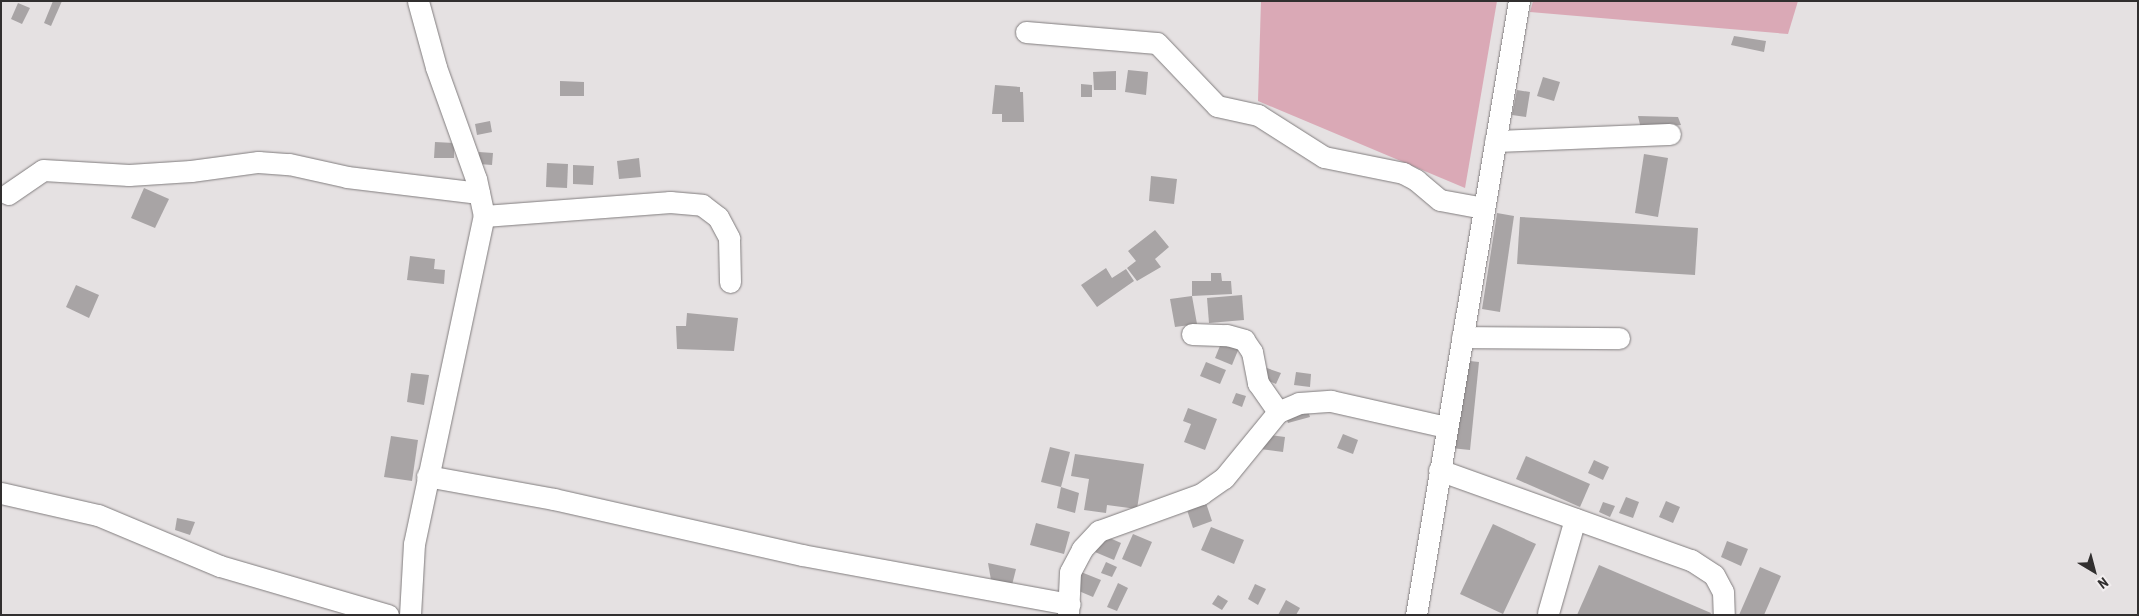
<!DOCTYPE html>
<style>
body{margin:0}
#map{position:relative;width:2139px;height:616px;overflow:hidden;background:#e5e1e2;font-family:"Roboto Condensed",sans-serif}
div>[style]{position:absolute}
.green>*{inset:0;background:#daa9b6}
.building>*{inset:0;background:#a8a4a5}
.roads{filter:drop-shadow(0 0 1px #817d7e) drop-shadow(0 0 1px #817d7e)}
.minor>*{height:21px;margin:-10.5px;padding:0 10.5px;transform-origin:10.5px;border-radius:10.5px;background:#fff}
span{translate:-50% -50%;white-space:nowrap;text-align:center;line-height:1.15;-webkit-text-stroke:4px #f2eeef;paint-order:stroke}
.frame{position:absolute;inset:0;border:2px solid #312f2f;pointer-events:none}
.north{position:absolute;left:2069px;top:546px;width:50px;height:50px;-webkit-text-stroke:4px #f2eeef;paint-order:stroke;rotate:143deg;font-size:14px;font-weight:700;line-height:20px;text-align:center;color:#312f2f}
.north::after{content:'';display:block;margin:auto;width:18px;height:22px;background:#312f2f;clip-path:polygon(50% 0,100% 100%,50% 72%,0 100%)}
</style>
<div id="map">
<div class="green">
<div style="clip-path:polygon(1261px 1px,1497px 1px,1465px 188px,1258px 101px)"></div>
<div style="clip-path:polygon(1533px 1px,1798px 1px,1788px 34px,1530px 12px)"></div>
</div>
<div class="building">
<div style="clip-path:polygon(53px 1px,62px 1px,51px 26px,44px 23px)"></div>
<div style="clip-path:polygon(18px 3px,30px 8px,22px 24px,11px 19px)"></div>
<div style="clip-path:polygon(1734px 36px,1766px 41px,1764px 52px,1731px 45px)"></div>
<div style="clip-path:polygon(1128px 70px,1148px 72px,1146px 95px,1125px 92px)"></div>
<div style="clip-path:polygon(1116px 71px,1116px 90px,1094px 90px,1093px 72px)"></div>
<div style="clip-path:polygon(1543px 77px,1560px 82px,1554px 101px,1537px 96px)"></div>
<div style="clip-path:polygon(560px 81px,584px 82px,584px 96px,560px 96px)"></div>
<div style="clip-path:polygon(1081px 84px,1092px 85px,1092px 97px,1081px 97px)"></div>
<div style="clip-path:polygon(995px 85px,1020px 87px,1020px 92px,1023px 92px,1024px 122px,1002px 122px,1002px 114px,992px 114px)"></div>
<div style="clip-path:polygon(1517px 90px,1530px 92px,1526px 117px,1512px 115px)"></div>
<div style="clip-path:polygon(1638px 116px,1678px 117px,1681px 125px,1641px 129px)"></div>
<div style="clip-path:polygon(490px 121px,492px 132px,477px 135px,475px 124px)"></div>
<div style="clip-path:polygon(435px 142px,454px 143px,454px 158px,434px 158px)"></div>
<div style="clip-path:polygon(479px 152px,493px 153px,492px 165px,479px 164px)"></div>
<div style="clip-path:polygon(1644px 154px,1668px 158px,1658px 217px,1635px 213px)"></div>
<div style="clip-path:polygon(639px 158px,641px 177px,619px 179px,617px 161px)"></div>
<div style="clip-path:polygon(547px 163px,568px 164px,567px 188px,546px 187px)"></div>
<div style="clip-path:polygon(573px 165px,594px 166px,593px 185px,573px 184px)"></div>
<div style="clip-path:polygon(1151px 176px,1177px 179px,1174px 204px,1149px 201px)"></div>
<div style="clip-path:polygon(144px 188px,169px 199px,155px 228px,131px 218px)"></div>
<div style="clip-path:polygon(1497px 213px,1514px 216px,1500px 312px,1482px 309px)"></div>
<div style="clip-path:polygon(1520px 217px,1698px 228px,1695px 275px,1517px 264px)"></div>
<div style="clip-path:polygon(1155px 230px,1169px 247px,1155px 259px,1161px 267px,1137px 281px,1127px 268px,1136px 261px,1128px 251px)"></div>
<div style="clip-path:polygon(410px 256px,435px 259px,434px 269px,445px 270px,444px 284px,407px 280px)"></div>
<div style="clip-path:polygon(1106px 268px,1112px 278px,1126px 269px,1134px 281px,1097px 307px,1081px 285px)"></div>
<div style="clip-path:polygon(1211px 273px,1221px 273px,1222px 281px,1231px 281px,1232px 294px,1192px 296px,1197px 324px,1175px 327px,1170px 299px,1192px 296px,1192px 281px,1211px 281px)"></div>
<div style="clip-path:polygon(76px 285px,99px 295px,89px 318px,66px 307px)"></div>
<div style="clip-path:polygon(1242px 295px,1244px 320px,1209px 323px,1207px 298px)"></div>
<div style="clip-path:polygon(687px 313px,738px 318px,734px 351px,677px 349px,676px 326px,686px 326px)"></div>
<div style="clip-path:polygon(1224px 336px,1241px 343px,1232px 365px,1215px 358px)"></div>
<div style="clip-path:polygon(1461px 360px,1479px 362px,1470px 450px,1451px 448px)"></div>
<div style="clip-path:polygon(1206px 362px,1226px 370px,1220px 384px,1200px 376px)"></div>
<div style="clip-path:polygon(1261px 366px,1281px 373px,1276px 384px,1257px 376px)"></div>
<div style="clip-path:polygon(1296px 372px,1311px 374px,1310px 387px,1294px 385px)"></div>
<div style="clip-path:polygon(411px 373px,429px 375px,424px 405px,407px 402px)"></div>
<div style="clip-path:polygon(1236px 393px,1246px 396px,1242px 407px,1232px 403px)"></div>
<div style="clip-path:polygon(1188px 408px,1217px 419px,1205px 450px,1184px 442px,1191px 424px,1183px 421px)"></div>
<div style="clip-path:polygon(1307px 408px,1310px 417px,1288px 423px,1285px 414px)"></div>
<div style="clip-path:polygon(1262px 434px,1285px 437px,1283px 452px,1260px 449px)"></div>
<div style="clip-path:polygon(1343px 434px,1358px 440px,1353px 454px,1337px 448px)"></div>
<div style="clip-path:polygon(391px 436px,418px 440px,412px 481px,384px 477px)"></div>
<div style="clip-path:polygon(1050px 447px,1070px 452px,1061px 487px,1041px 482px)"></div>
<div style="clip-path:polygon(1075px 454px,1144px 464px,1137px 509px,1107px 505px,1106px 513px,1084px 510px,1089px 479px,1071px 476px)"></div>
<div style="clip-path:polygon(1526px 456px,1590px 484px,1580px 507px,1516px 479px)"></div>
<div style="clip-path:polygon(1594px 460px,1609px 467px,1603px 480px,1588px 473px)"></div>
<div style="clip-path:polygon(1061px 487px,1079px 493px,1075px 513px,1057px 508px)"></div>
<div style="clip-path:polygon(1626px 497px,1639px 502px,1633px 518px,1619px 513px)"></div>
<div style="clip-path:polygon(1205px 500px,1212px 521px,1193px 528px,1186px 507px)"></div>
<div style="clip-path:polygon(1666px 501px,1680px 507px,1673px 523px,1659px 517px)"></div>
<div style="clip-path:polygon(1603px 502px,1615px 506px,1610px 517px,1599px 512px)"></div>
<div style="clip-path:polygon(177px 518px,195px 522px,190px 535px,175px 530px)"></div>
<div style="clip-path:polygon(1036px 523px,1070px 532px,1064px 554px,1030px 545px)"></div>
<div style="clip-path:polygon(1493px 524px,1536px 544px,1503px 614px,1460px 594px)"></div>
<div style="clip-path:polygon(1211px 527px,1244px 540px,1234px 564px,1201px 550px)"></div>
<div style="clip-path:polygon(1133px 534px,1152px 542px,1141px 567px,1122px 559px)"></div>
<div style="clip-path:polygon(1103px 535px,1121px 543px,1114px 560px,1095px 552px)"></div>
<div style="clip-path:polygon(1727px 541px,1748px 549px,1741px 566px,1721px 557px)"></div>
<div style="clip-path:polygon(1106px 562px,1117px 567px,1112px 577px,1101px 573px)"></div>
<div style="clip-path:polygon(988px 563px,1016px 569px,1012px 585px,991px 580px)"></div>
<div style="clip-path:polygon(1599px 565px,1711px 613px,1710px 615px,1577px 615px)"></div>
<div style="clip-path:polygon(1760px 567px,1781px 576px,1764px 615px,1739px 615px)"></div>
<div style="clip-path:polygon(1081px 572px,1101px 580px,1093px 597px,1074px 589px)"></div>
<div style="clip-path:polygon(1118px 583px,1128px 588px,1117px 611px,1107px 607px)"></div>
<div style="clip-path:polygon(1255px 584px,1266px 589px,1258px 605px,1248px 599px)"></div>
<div style="clip-path:polygon(1218px 595px,1228px 601px,1222px 610px,1212px 604px)"></div>
<div style="clip-path:polygon(1286px 600px,1300px 608px,1296px 615px,1278px 615px)"></div>
</div>
<div class="roads">
<div class="minor">
<div style="left:1026px;top:32px;width:131px;rotate:4.8deg"></div>
<div style="left:1157px;top:43px;width:87px;rotate:46.4deg"></div>
<div style="left:1217px;top:106px;width:42px;rotate:12.4deg"></div>
<div style="left:1258px;top:115px;width:78px;rotate:32.5deg"></div>
<div style="left:1324px;top:157px;width:81px;rotate:11.4deg"></div>
<div style="left:1403px;top:173px;width:15px;rotate:28deg"></div>
<div style="left:1416px;top:180px;width:31px;rotate:40deg"></div>
<div style="left:1440px;top:200px;width:45px;rotate:10.3deg"></div>
<div style="left:1495px;top:141px;width:175px;rotate:-2.3deg"></div>
<div style="left:8px;top:194px;width:42px;rotate:-34.4deg"></div>
<div style="left:43px;top:170px;width:86px;rotate:3.3deg"></div>
<div style="left:129px;top:175px;width:62px;rotate:-3.7deg"></div>
<div style="left:191px;top:171px;width:68px;rotate:-7.7deg"></div>
<div style="left:258px;top:162px;width:31px;rotate:4deg"></div>
<div style="left:289px;top:164px;width:59px;rotate:12.6deg"></div>
<div style="left:347px;top:177px;width:133px;rotate:6.9deg"></div>
<div style="left:484px;top:216px;width:187px;rotate:-4.3deg"></div>
<div style="left:670px;top:202px;width:32px;rotate:5deg"></div>
<div style="left:702px;top:205px;width:20px;rotate:37deg"></div>
<div style="left:718px;top:217px;width:24px;rotate:62deg"></div>
<div style="left:729px;top:238px;width:44px;rotate:88.7deg"></div>
<div style="left:1192px;top:334px;width:35px;rotate:2deg"></div>
<div style="left:1227px;top:335px;width:18px;rotate:16deg"></div>
<div style="left:1244px;top:340px;width:14px;rotate:56deg"></div>
<div style="left:1252px;top:352px;width:32px;rotate:79deg"></div>
<div style="left:1258px;top:383px;width:35px;rotate:55deg"></div>
<div style="left:1462px;top:337px;width:157px;rotate:0.4deg"></div>
<div style="left:1439px;top:470px;width:268px;rotate:19.7deg"></div>
<div style="left:1691px;top:560px;width:27px;rotate:33deg"></div>
<div style="left:1714px;top:575px;width:19px;rotate:62deg"></div>
<div style="left:1723px;top:592px;width:23px;rotate:88deg"></div>
<div style="left:427px;top:476px;width:129px;rotate:10.3deg"></div>
<div style="left:554px;top:499px;width:254px;rotate:12.7deg"></div>
<div style="left:802px;top:555px;width:272px;rotate:10.4deg"></div>
<div style="left:1px;top:493px;width:99px;rotate:12.8deg"></div>
<div style="left:98px;top:515px;width:132px;rotate:22.7deg"></div>
<div style="left:220px;top:566px;width:175px;rotate:16.3deg"></div>
<div style="left:1548px;top:613px;width:98px;rotate:-74deg"></div>
<div style="left:410px;top:615px;width:71px;rotate:-86.8deg"></div>
<div style="left:414px;top:544px;width:335px;rotate:-78deg"></div>
<div style="left:484px;top:216px;width:38px;rotate:-102deg"></div>
<div style="left:476px;top:179px;width:119px;rotate:-109.7deg"></div>
<div style="left:436px;top:67px;width:68px;rotate:-105.3deg"></div>
<div style="left:1068px;top:615px;width:43px;rotate:-87.3deg"></div>
<div style="left:1070px;top:572px;width:26px;rotate:-62deg"></div>
<div style="left:1082px;top:549px;width:25px;rotate:-47deg"></div>
<div style="left:1099px;top:531px;width:109px;rotate:-19.9deg"></div>
<div style="left:1201px;top:494px;width:28px;rotate:-35deg"></div>
<div style="left:1224px;top:478px;width:85px;rotate:-50.7deg"></div>
<div style="left:1278px;top:412px;width:23px;rotate:-23deg"></div>
<div style="left:1299px;top:403px;width:32px;rotate:-4deg"></div>
<div style="left:1331px;top:401px;width:118px;rotate:12.7deg"></div>
<div style="left:1416px;top:615px;width:623px;rotate:-80.48deg"></div>
</div>
</div>
<div class="frame"></div>
<div class="north">N</div>
</div>
